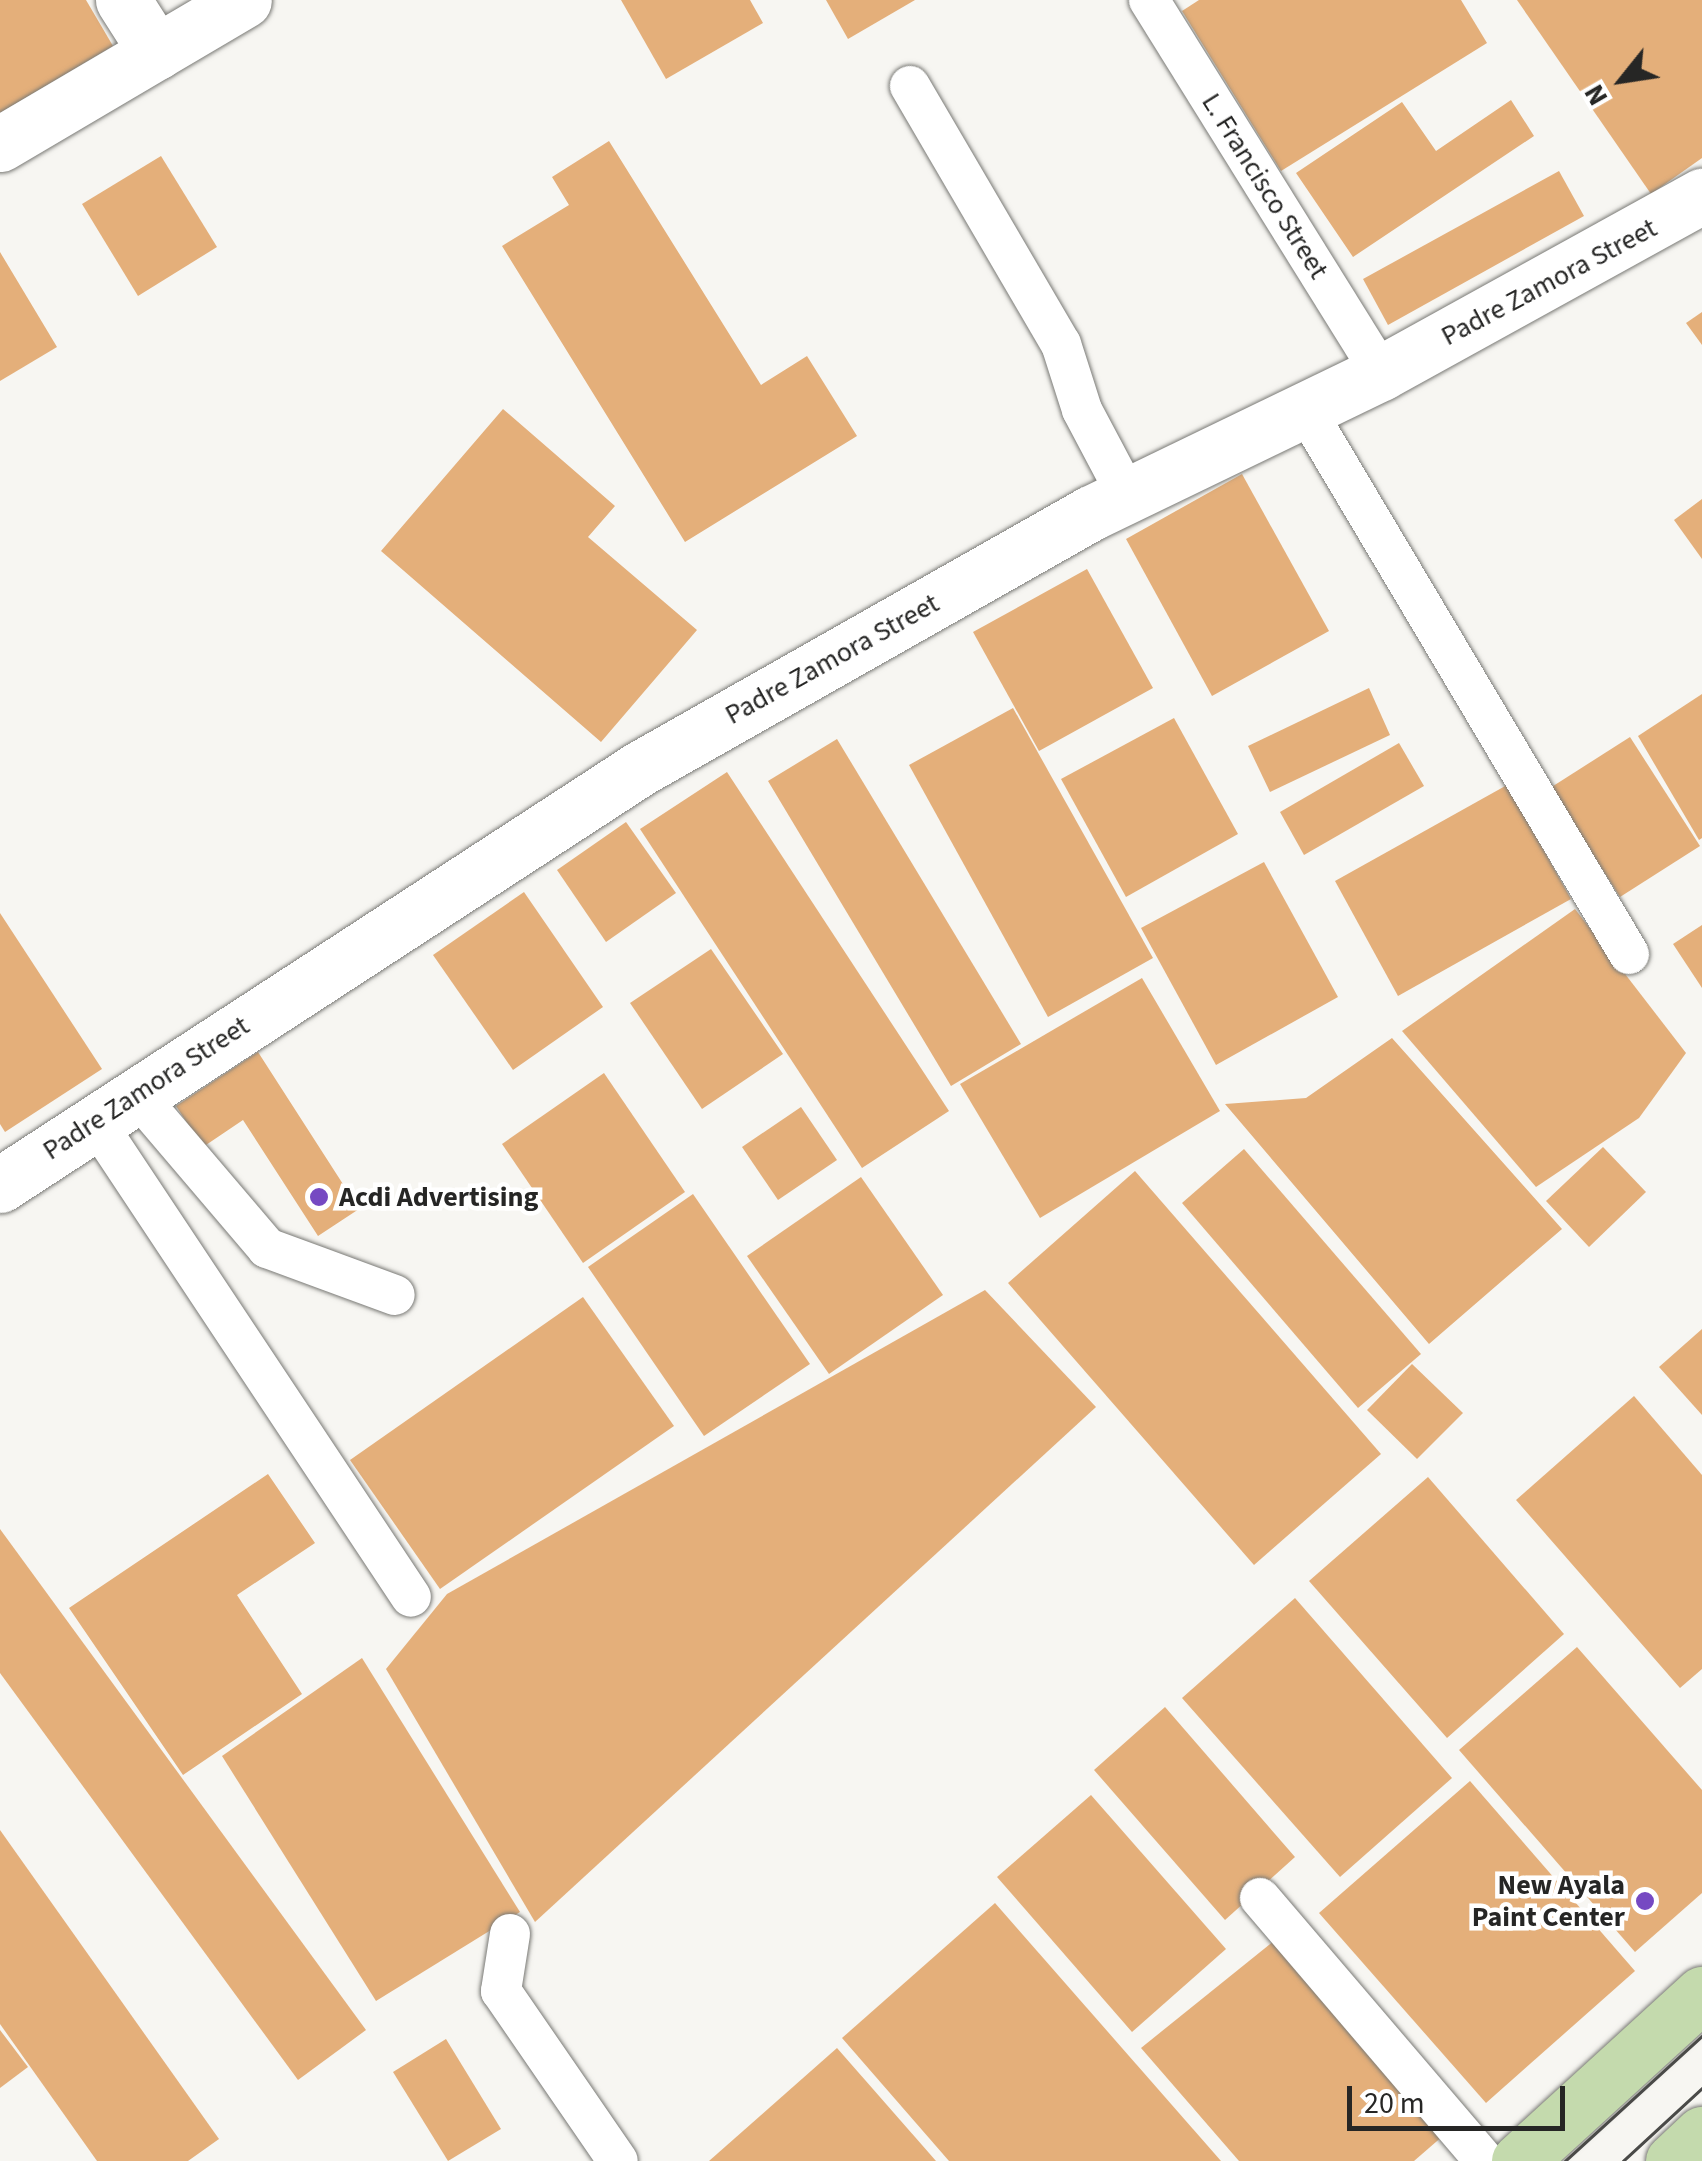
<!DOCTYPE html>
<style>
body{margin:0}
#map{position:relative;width:1702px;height:2161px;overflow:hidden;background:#f7f6f2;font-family:"Source Sans 3",sans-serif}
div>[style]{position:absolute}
.building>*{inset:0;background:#e4af7a}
.roads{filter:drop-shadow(0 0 2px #797975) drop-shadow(0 0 2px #797975)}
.service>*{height:40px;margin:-20px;padding:0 20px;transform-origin:20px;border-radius:20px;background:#fff}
.minor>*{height:55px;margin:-27.5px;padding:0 27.5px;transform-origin:27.5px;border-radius:27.5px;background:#fff}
.tertiary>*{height:55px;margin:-27.5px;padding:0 27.5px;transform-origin:27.5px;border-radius:27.5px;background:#fff}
.primary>*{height:55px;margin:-27.5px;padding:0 27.5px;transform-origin:27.5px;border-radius:27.5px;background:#c4daad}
.tram>*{height:2.5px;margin:-1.25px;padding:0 1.25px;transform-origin:1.25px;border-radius:1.25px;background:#4a4a48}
.dots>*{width:28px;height:28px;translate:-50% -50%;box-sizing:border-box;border:5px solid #fff;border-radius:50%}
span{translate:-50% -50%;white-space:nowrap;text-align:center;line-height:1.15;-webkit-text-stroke:9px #fff;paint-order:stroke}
.street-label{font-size:28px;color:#262625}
.poi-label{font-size:28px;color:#262625;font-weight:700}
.left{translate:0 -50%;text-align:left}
.right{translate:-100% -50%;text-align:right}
.north{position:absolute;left:1572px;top:30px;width:100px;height:100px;-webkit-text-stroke:8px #fff;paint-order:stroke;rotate:240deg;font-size:28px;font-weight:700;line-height:40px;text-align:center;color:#262625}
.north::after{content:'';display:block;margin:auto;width:35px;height:45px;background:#262625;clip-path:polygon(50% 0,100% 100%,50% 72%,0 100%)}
.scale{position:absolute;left:1347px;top:2086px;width:218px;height:45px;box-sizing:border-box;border:5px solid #262625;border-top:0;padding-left:12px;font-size:30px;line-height:35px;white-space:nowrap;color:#262625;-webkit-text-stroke:8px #fff;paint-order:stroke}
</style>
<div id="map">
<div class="building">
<div style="clip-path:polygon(0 0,86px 0,113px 46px,0 113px)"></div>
<div style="clip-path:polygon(621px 0,750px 0,763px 23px,666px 79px)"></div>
<div style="clip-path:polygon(826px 0,915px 0,848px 39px)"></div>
<div style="clip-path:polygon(1199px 0,1461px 0,1487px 43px,1281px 171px,1182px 11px)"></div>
<div style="clip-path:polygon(1517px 0,1702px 0,1702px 158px,1651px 194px)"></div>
<div style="clip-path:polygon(1511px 100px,1534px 136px,1353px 257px,1296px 173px,1402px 102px,1436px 151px)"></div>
<div style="clip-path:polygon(609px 141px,761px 385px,807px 356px,857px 436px,685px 542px,502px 246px,569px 205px,552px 177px)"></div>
<div style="clip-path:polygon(161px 156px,217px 247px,138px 296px,82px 204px)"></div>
<div style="clip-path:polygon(1559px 171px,1584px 216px,1388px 325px,1363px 279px)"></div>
<div style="clip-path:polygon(0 252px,57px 347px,0 381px)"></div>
<div style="clip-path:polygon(1702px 312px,1702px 345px,1686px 323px)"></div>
<div style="clip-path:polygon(503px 409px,615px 506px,588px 537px,697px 630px,601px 742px,381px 551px)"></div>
<div style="clip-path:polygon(1242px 474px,1329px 631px,1212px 696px,1126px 539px)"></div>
<div style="clip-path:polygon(1702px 499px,1702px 559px,1674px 520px)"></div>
<div style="clip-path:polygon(1087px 569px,1153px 688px,1039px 751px,973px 632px)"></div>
<div style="clip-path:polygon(1369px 688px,1390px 735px,1270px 792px,1248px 746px)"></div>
<div style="clip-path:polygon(1702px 694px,1702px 838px,1699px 840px,1638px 736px)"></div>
<div style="clip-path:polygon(1013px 708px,1153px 958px,1048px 1017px,909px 765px)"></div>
<div style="clip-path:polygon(1174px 718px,1238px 834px,1126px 897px,1061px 779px)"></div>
<div style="clip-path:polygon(1630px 737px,1700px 846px,1620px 897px,1550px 788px)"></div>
<div style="clip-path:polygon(837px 739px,1021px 1044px,951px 1086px,768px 781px)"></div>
<div style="clip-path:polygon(1399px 743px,1424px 786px,1304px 855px,1280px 812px)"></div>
<div style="clip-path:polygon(727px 772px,949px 1111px,862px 1168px,640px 829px)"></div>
<div style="clip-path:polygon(1507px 785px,1571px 899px,1398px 996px,1335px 881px)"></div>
<div style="clip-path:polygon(626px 822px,676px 893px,606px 942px,557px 870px)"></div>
<div style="clip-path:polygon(1264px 862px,1338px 997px,1216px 1065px,1141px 928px)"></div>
<div style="clip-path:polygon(524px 892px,603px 1007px,513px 1070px,433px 955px)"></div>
<div style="clip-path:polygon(1575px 909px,1686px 1053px,1639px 1118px,1536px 1187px,1402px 1031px)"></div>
<div style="clip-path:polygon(0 913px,102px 1069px,5px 1132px,0 1124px)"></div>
<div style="clip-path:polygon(1702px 925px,1702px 988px,1673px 944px)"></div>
<div style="clip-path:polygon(711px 949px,783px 1054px,702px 1109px,630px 1003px)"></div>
<div style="clip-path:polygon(1142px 978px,1220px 1111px,1040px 1218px,960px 1084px)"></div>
<div style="clip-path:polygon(1392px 1038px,1562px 1229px,1429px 1344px,1225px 1104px,1306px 1098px)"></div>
<div style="clip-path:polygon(258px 1052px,359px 1209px,318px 1236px,243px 1120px,203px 1147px,176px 1106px)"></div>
<div style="clip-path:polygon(604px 1073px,685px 1192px,583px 1263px,502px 1144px)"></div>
<div style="clip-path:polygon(801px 1107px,837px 1160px,778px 1200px,742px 1147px)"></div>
<div style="clip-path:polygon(1603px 1147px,1646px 1192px,1589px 1247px,1546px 1201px)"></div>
<div style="clip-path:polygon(1244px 1149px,1421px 1354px,1358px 1408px,1182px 1203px)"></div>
<div style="clip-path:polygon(1135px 1171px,1381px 1454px,1254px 1565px,1008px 1283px)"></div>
<div style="clip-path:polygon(861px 1177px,943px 1295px,829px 1374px,747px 1256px)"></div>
<div style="clip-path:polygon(693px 1194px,810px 1364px,704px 1436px,588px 1267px)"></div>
<div style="clip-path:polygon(985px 1290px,1096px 1407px,535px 1922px,386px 1669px,447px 1594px)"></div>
<div style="clip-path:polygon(583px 1297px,674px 1426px,440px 1589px,350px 1460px)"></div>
<div style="clip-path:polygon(1702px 1329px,1702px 1415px,1659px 1367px)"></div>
<div style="clip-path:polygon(1412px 1364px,1463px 1413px,1417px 1459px,1367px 1410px)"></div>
<div style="clip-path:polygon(1634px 1396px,1702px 1475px,1702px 1669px,1680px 1688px,1516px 1500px)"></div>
<div style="clip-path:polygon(268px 1474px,315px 1543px,237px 1595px,302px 1694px,183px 1775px,69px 1608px)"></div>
<div style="clip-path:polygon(1428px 1477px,1564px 1634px,1447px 1738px,1309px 1581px)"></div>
<div style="clip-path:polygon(0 1529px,366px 2030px,298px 2080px,0 1673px)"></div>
<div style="clip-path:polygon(1295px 1598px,1452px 1778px,1340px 1877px,1182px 1698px)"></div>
<div style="clip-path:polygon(1577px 1647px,1702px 1790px,1702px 1893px,1635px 1952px,1459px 1750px)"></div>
<div style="clip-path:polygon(362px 1658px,520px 1912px,376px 2001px,222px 1756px)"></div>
<div style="clip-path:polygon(1165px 1707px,1295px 1857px,1225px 1920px,1094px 1770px)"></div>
<div style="clip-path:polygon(1470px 1781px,1635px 1971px,1486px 2103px,1319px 1913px)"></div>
<div style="clip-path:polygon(1091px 1795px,1226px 1949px,1132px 2032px,997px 1877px)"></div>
<div style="clip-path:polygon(0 1830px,219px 2139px,188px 2161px,97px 2161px,0 2024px)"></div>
<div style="clip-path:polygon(995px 1903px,1221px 2161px,949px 2161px,842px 2038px)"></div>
<div style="clip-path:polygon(1275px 1940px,1444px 2135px,1414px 2161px,1239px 2161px,1141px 2048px)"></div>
<div style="clip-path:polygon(0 2030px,28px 2067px,0 2088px)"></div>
<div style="clip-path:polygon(446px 2039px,501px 2129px,448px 2161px,393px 2072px)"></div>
<div style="clip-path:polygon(837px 2048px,936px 2161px,709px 2161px)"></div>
</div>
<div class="roads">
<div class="service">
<div style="left:1149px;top:0;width:439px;rotate:58.1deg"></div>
<div style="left:910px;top:86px;width:299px;rotate:59.7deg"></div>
<div style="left:1061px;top:344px;width:69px;rotate:72.3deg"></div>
<div style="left:1082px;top:410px;width:96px;rotate:62.1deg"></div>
<div style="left:1305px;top:409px;width:634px;rotate:59.27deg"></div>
<div style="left:136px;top:1094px;width:202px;rotate:49.6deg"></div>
<div style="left:267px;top:1248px;width:136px;rotate:20.2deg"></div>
<div style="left:95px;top:1121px;width:571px;rotate:56.42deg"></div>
<div style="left:1260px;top:1898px;width:346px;rotate:49.5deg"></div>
<div style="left:510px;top:1934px;width:58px;rotate:99deg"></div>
<div style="left:501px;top:1991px;width:206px;rotate:55.5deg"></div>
</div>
<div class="minor">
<div style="left:123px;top:0;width:62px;rotate:57.6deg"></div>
<div style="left:0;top:144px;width:283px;rotate:-30.5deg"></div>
</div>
<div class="tertiary">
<div style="left:0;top:1185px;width:762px;rotate:-33.06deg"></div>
<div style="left:639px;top:769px;width:519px;rotate:-29.53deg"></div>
<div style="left:1091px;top:513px;width:322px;rotate:-25.8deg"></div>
<div style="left:1381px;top:373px;width:367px;rotate:-28.9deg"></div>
</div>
<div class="primary">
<div style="left:1519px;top:2161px;width:248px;rotate:-42.4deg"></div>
<div style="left:1673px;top:2161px;width:40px;rotate:-43deg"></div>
</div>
</div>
<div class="tram">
<div style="left:1565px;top:2161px;width:185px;rotate:-42.4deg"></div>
<div style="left:1623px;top:2161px;width:108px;rotate:-42.7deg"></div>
</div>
<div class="dots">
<div style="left:319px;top:1197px;background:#7649c2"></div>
<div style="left:1645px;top:1901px;background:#7649c2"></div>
</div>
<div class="street-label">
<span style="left:1265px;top:186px;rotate:58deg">L. Francisco Street</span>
<span style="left:1549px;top:282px;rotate:-28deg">Padre Zamora Street</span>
<span style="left:832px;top:659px;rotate:-29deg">Padre Zamora Street</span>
<span style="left:146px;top:1088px;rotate:-33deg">Padre Zamora Street</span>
</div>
<div class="poi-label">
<span class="left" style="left:339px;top:1197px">Acdi Advertising</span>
<span class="right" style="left:1625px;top:1901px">New Ayala<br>Paint Center</span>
</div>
<div class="north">N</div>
<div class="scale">20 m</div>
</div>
